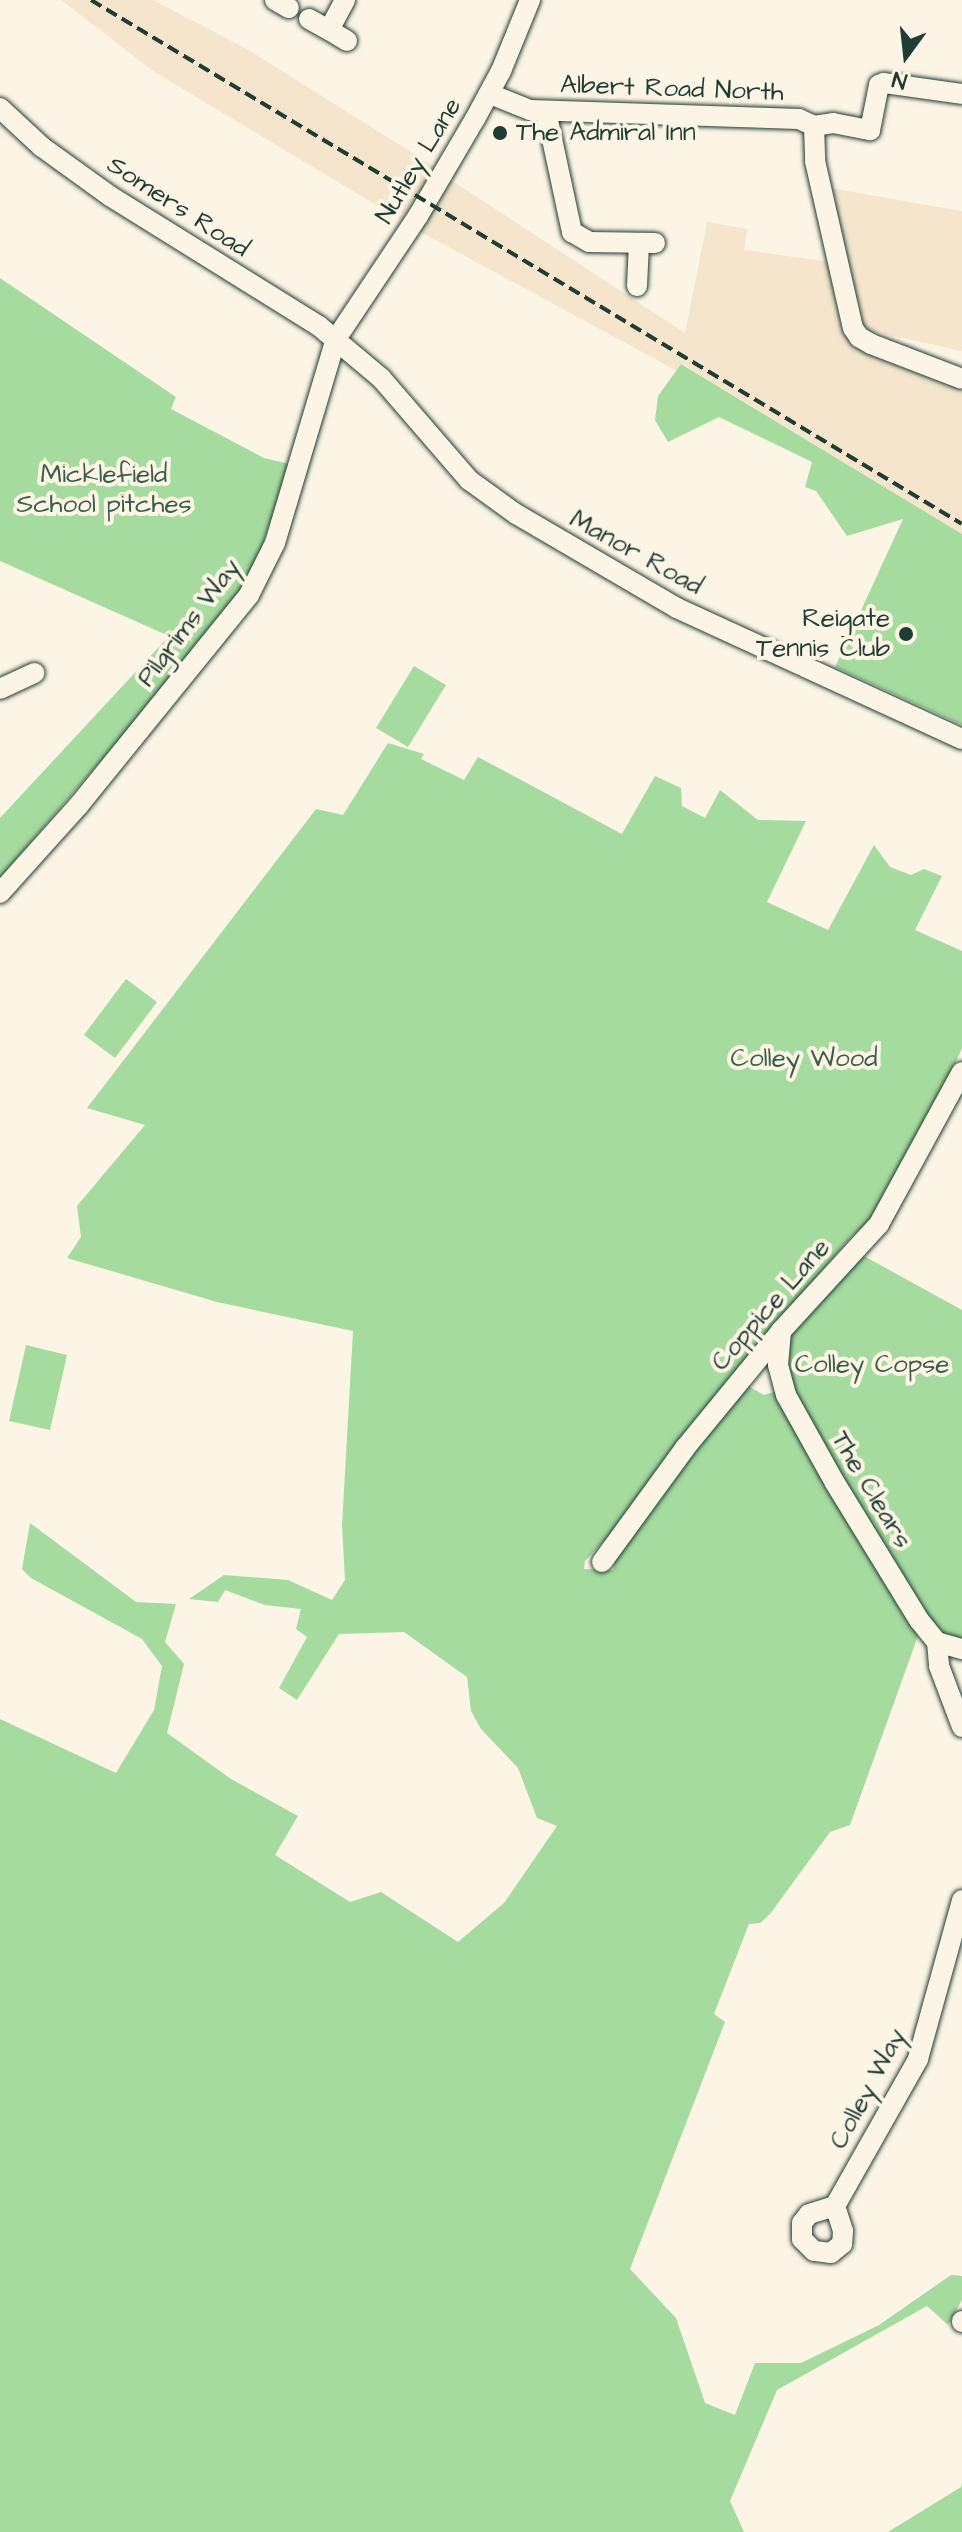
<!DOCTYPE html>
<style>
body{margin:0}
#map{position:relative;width:962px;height:2532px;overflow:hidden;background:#fcf5e5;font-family:"Architects Daughter",sans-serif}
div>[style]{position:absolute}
.built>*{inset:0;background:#f4e5cc}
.green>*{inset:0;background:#a5db9f}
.roads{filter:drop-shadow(0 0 2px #1f3d34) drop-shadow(0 0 2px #1f3d34)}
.minor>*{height:20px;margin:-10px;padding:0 10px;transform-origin:10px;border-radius:10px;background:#fcf5e5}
.rail>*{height:4px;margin-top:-2px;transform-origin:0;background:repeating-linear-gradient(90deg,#1f3d34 0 12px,transparent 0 18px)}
.dots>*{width:22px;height:22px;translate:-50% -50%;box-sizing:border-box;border:4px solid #fcf5e5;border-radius:50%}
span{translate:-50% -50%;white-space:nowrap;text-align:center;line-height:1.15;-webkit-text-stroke:8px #fcf5e5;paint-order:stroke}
.street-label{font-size:26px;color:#1f3d34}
.poi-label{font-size:26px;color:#1f3d34}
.left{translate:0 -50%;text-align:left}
.right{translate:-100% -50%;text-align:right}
.park-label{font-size:26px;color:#3a5d49}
.north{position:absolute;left:866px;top:16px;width:80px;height:80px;-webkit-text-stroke:6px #fcf5e5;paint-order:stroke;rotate:195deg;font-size:22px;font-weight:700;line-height:32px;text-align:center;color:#1f3d34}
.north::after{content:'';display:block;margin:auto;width:28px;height:36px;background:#1f3d34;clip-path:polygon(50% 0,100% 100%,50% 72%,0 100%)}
</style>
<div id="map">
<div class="built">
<div style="clip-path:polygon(61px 0,153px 0,247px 49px,435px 167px,401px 220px,153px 71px)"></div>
<div style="clip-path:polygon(451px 180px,685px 333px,707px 222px,747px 229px,744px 250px,831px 262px,840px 321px,856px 342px,962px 388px,962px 534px,682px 364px,677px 371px,419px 231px)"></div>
<div style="clip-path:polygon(830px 188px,962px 211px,962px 351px,862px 329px)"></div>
</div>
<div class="green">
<div style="clip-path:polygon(0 278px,176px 397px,171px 409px,264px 458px,289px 464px,255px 568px,231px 609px,0 878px,0 818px,169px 636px,0 561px)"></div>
<div style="clip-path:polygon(681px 364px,962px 534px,962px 725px,835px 667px,903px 519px,847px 536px,816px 491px,805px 487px,812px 462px,719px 417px,668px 442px,655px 420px,658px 396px)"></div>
<div style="clip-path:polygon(414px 666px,446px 685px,408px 747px,376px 728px)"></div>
<div style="clip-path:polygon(388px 743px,424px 754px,421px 759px,464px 780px,478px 757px,622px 834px,655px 776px,681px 788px,682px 806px,705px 818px,720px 790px,758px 820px,806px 821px,767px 902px,828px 930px,874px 845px,890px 867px,911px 875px,924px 869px,942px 876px,915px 930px,962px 951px,962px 1048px,948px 1080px,874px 1217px,851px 1237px,729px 1379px,631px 1512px,585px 1561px,584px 1569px,613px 1570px,618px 1550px,687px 1458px,748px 1386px,764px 1395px,774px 1392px,918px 1636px,850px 1825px,830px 1832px,770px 1914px,760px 1923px,749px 1924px,714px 2014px,725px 2022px,630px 2269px,676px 2318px,705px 2403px,735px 2415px,755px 2363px,801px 2363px,879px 2325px,951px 2275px,962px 2276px,962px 2300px,948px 2325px,927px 2306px,777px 2390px,730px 2501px,744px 2532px,0 2532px,0 1719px,116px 1773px,154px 1710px,162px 1666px,142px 1639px,31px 1578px,22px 1569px,30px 1523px,136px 1602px,176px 1604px,165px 1642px,184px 1664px,167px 1733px,231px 1779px,298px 1816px,275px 1855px,350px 1902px,381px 1892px,458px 1942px,504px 1903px,557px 1826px,537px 1818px,518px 1768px,481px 1729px,471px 1711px,467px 1677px,404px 1632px,339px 1634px,297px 1700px,279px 1688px,307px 1637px,296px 1629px,301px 1609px,265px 1605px,225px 1590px,218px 1602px,189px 1599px,224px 1575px,288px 1580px,332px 1600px,345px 1580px,342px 1525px,353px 1331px,217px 1302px,67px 1258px,81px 1237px,77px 1206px,145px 1125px,87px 1108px,316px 809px,343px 815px)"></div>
<div style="clip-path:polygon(126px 979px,157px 1002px,115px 1058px,84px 1035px)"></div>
<div style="clip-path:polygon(853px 1250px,962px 1310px,962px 1649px,937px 1642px,786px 1395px,781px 1331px)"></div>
<div style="clip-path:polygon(26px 1345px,67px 1355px,50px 1430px,9px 1421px)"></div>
<div style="clip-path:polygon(962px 2483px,962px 2532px,888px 2532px,961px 2487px)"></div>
</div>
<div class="roads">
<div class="minor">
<div style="left:275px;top:0;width:16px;rotate:30deg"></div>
<div style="left:345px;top:0;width:34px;rotate:118deg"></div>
<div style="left:329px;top:30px;width:21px;rotate:31deg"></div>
<div style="left:309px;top:19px;width:23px;rotate:29deg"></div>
<div style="left:490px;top:94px;width:43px;rotate:21.8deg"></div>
<div style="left:530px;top:110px;width:269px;rotate:1.9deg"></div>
<div style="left:799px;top:119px;width:17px;rotate:25deg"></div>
<div style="left:0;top:108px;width:57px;rotate:42.9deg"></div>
<div style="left:42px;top:147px;width:84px;rotate:35.8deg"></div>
<div style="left:110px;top:196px;width:246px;rotate:31.9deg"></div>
<div style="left:319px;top:326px;width:81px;rotate:40deg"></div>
<div style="left:381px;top:378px;width:135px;rotate:49.2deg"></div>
<div style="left:469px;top:480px;width:58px;rotate:35.9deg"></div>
<div style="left:516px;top:514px;width:186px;rotate:30.3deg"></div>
<div style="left:677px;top:608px;width:314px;rotate:24.7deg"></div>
<div style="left:546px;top:111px;width:124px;rotate:77.9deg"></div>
<div style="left:572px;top:232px;width:20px;rotate:30deg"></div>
<div style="left:589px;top:242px;width:66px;rotate:0.9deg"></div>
<div style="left:814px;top:126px;width:35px;rotate:88deg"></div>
<div style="left:815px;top:161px;width:171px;rotate:77.2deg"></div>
<div style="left:853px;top:328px;width:11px;rotate:56deg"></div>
<div style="left:859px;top:337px;width:14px;rotate:30deg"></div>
<div style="left:871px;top:344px;width:97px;rotate:21deg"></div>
<div style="left:814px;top:126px;width:19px;rotate:-9deg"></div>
<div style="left:833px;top:123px;width:38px;rotate:11deg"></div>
<div style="left:870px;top:130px;width:46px;rotate:-78.7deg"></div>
<div style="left:879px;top:85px;width:5px;rotate:-22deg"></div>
<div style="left:884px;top:83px;width:79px;rotate:8deg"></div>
<div style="left:637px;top:286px;width:42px;rotate:-87.3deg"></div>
<div style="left:0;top:689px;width:38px;rotate:-25deg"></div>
<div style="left:0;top:893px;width:118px;rotate:-48.1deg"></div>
<div style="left:79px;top:805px;width:270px;rotate:-51deg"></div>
<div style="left:249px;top:595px;width:58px;rotate:-63.4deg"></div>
<div style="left:275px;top:543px;width:213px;rotate:-73.4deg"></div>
<div style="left:336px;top:339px;width:148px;rotate:-56.3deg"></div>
<div style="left:418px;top:216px;width:113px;rotate:-59.6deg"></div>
<div style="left:475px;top:119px;width:55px;rotate:-61.6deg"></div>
<div style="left:501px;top:71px;width:77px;rotate:-67.8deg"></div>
<div style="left:781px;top:1331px;width:34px;rotate:95deg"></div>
<div style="left:778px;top:1365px;width:31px;rotate:75deg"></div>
<div style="left:786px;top:1395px;width:101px;rotate:60.9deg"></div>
<div style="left:835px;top:1483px;width:161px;rotate:58.5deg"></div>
<div style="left:919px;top:1620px;width:28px;rotate:51deg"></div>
<div style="left:937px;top:1642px;width:26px;rotate:16deg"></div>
<div style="left:602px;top:1562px;width:141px;rotate:-53.9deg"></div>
<div style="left:685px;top:1448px;width:151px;rotate:-50.6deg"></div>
<div style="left:781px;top:1331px;width:145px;rotate:-47.5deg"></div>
<div style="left:879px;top:1224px;width:173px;rotate:-61.4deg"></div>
<div style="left:937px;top:1642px;width:24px;rotate:85deg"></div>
<div style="left:939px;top:1666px;width:65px;rotate:69.3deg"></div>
<div style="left:835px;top:2206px;width:26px;rotate:72deg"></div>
<div style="left:843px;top:2231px;width:13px;rotate:94deg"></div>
<div style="left:842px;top:2244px;width:14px;rotate:141deg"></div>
<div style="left:831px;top:2253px;width:17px;rotate:-173deg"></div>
<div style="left:814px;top:2251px;width:17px;rotate:-135deg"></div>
<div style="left:802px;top:2239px;width:16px;rotate:-90deg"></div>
<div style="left:802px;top:2223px;width:11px;rotate:-52deg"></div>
<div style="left:809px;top:2214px;width:27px;rotate:-17deg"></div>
<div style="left:835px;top:2206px;width:169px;rotate:-60.5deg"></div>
<div style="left:918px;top:2059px;width:165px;rotate:-74.5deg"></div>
<div style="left:962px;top:2322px;width:1px;rotate:-90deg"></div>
</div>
</div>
<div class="rail">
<div style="left:91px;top:0;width:1016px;rotate:31.03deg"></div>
</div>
<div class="dots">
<div style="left:500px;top:133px;background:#1f3d34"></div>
<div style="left:906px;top:634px;background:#1f3d34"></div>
</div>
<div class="street-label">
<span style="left:672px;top:89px;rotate:2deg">Albert Road North</span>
<span style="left:419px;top:161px;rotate:-59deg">Nutley Lane</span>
<span style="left:178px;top:207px;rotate:33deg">Somers Road</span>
<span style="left:636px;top:553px;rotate:29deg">Manor Road</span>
<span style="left:189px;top:623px;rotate:-53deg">Pilgrims Way</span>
<span style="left:771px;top:1305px;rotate:-49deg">Coppice Lane</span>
<span style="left:871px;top:1490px;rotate:59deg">The Clears</span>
<span style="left:868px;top:2089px;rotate:-62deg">Colley Way</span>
</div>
<div class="poi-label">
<span class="left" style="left:516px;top:133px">The Admiral Inn</span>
<span class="right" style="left:890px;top:634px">Reigate<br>Tennis Club</span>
</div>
<div class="park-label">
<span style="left:104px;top:490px">Micklefield<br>School pitches</span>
<span style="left:804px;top:1059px">Colley Wood</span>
<span style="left:872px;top:1365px">Colley Copse</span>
</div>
<div class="north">N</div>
</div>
